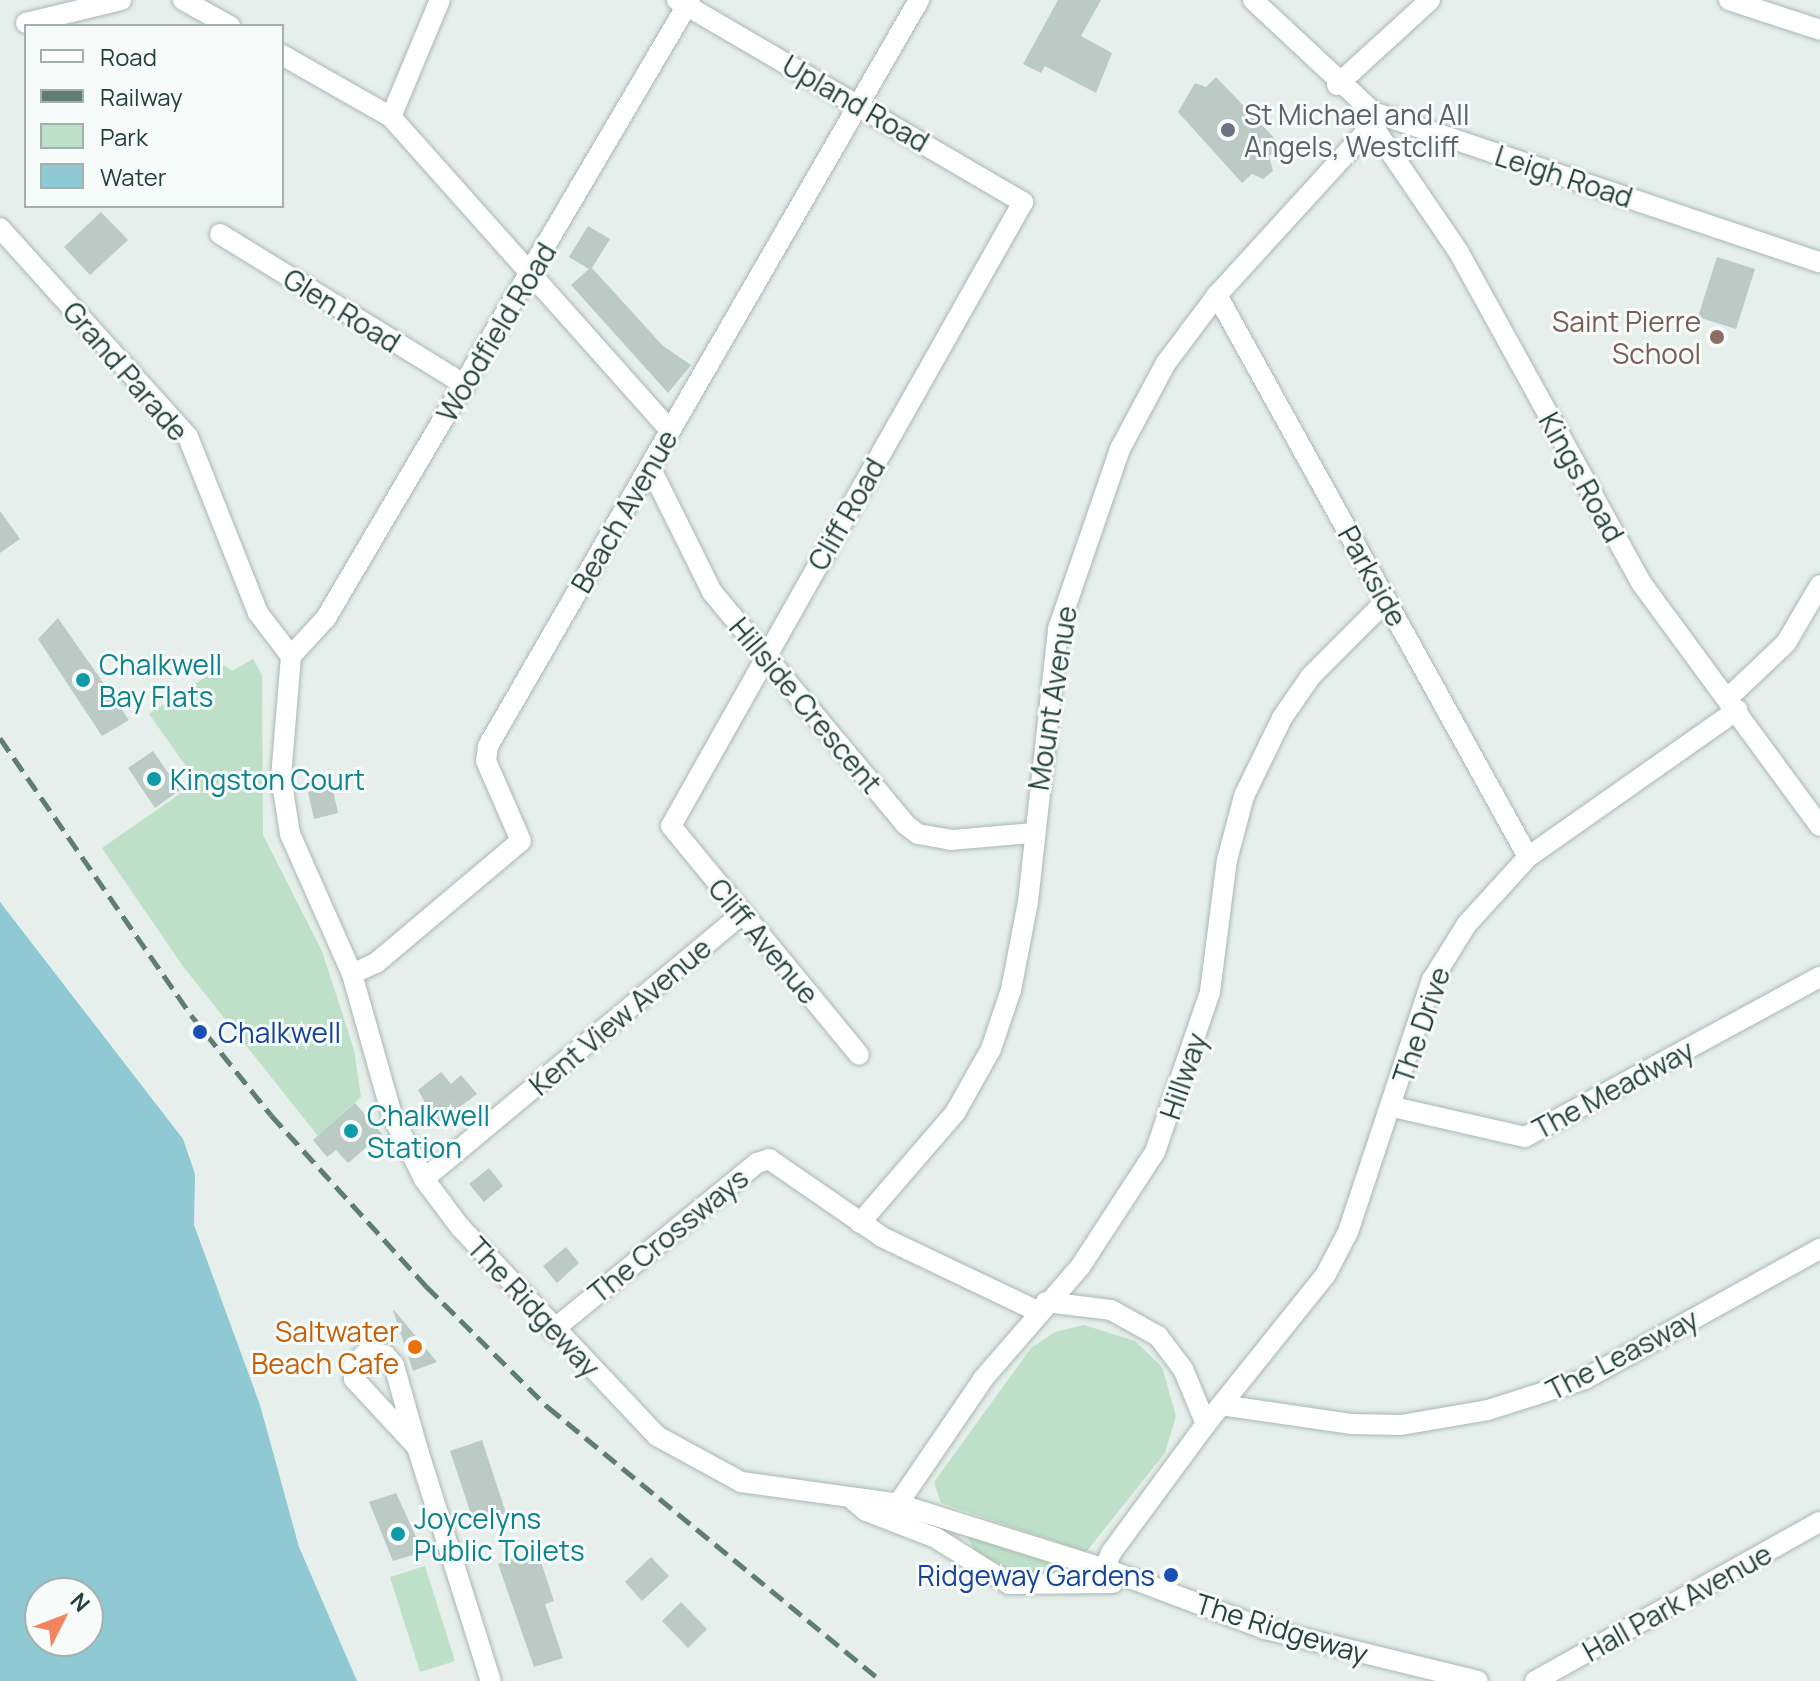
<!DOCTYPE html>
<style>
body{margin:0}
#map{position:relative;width:1820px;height:1681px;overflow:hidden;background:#e6efeb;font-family:Manrope,sans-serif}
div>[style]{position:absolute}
.green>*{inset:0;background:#bfe0c8}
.water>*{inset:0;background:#8ec9d4}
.building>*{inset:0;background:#bbcac4}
.roads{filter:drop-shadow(0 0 2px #a8b8b2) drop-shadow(0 0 2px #a8b8b2)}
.minor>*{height:20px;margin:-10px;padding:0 10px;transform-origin:10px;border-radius:10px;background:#fff}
.rail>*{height:5px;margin-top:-2.5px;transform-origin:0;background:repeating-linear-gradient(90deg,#5f7d75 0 16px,transparent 0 24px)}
.dots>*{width:22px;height:22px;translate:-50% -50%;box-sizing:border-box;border:4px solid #f7fbf9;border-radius:50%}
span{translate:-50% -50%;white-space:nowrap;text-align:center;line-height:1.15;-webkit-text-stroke:6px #f7fbf9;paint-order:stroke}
.street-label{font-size:28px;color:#24423a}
.worship-label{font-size:28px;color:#5b616d}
.left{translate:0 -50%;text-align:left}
.education-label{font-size:28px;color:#785e54}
.right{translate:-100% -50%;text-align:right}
.culture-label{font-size:28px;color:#0d838f}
.transit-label{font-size:28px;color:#164399}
.food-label{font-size:28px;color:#c56008}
.legend{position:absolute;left:24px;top:24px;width:260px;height:184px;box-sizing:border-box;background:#f7fbf9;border:2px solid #a3b1ad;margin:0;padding:10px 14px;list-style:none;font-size:24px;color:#24423a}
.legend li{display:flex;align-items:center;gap:16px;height:40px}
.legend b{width:40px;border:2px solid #a3b1ad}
.north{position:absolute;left:24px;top:1577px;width:80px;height:80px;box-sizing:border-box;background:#f7fbf9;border:2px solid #a3b1ad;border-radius:50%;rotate:48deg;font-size:22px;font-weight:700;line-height:32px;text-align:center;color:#24423a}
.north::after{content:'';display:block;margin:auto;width:28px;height:36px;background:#f4845f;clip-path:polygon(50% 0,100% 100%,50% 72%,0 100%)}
</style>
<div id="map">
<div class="green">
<div style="clip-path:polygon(253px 659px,262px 675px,263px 835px,322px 951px,354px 1050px,361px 1097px,318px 1136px,182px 965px,102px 848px,197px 782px,149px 714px,224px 665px,232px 671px)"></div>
<div style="clip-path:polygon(1084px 1325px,1135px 1341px,1162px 1367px,1176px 1416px,1165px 1453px,1086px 1552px,941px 1503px,934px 1482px,1031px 1348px,1055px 1332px)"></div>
<div style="clip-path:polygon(963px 1531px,1066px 1564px,1065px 1571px,1014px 1572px,977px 1553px)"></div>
<div style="clip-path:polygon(425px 1566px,455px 1661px,420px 1672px,390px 1577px)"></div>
</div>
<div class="water">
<div style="clip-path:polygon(evenodd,0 902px,183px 1139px,195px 1174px,194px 1225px,260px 1405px,299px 1547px,357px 1681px,0 1681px,0 902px,40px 1593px,88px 1593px,88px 1641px,40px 1641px,40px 1593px)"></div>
</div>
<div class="building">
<div style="clip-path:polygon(1058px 0,1101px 0,1081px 36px,1112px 53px,1096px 93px,1045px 66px,1041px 73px,1023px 64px)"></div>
<div style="clip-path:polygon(1216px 77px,1281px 145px,1269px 156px,1273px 171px,1263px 179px,1252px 174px,1242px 183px,1178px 112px,1195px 83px,1206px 87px)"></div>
<div style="clip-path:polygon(101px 212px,128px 240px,90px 275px,64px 247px)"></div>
<div style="clip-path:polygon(588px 226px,610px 239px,592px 268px,663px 346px,691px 365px,668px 393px,571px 285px,589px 269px,569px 257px)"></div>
<div style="clip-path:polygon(1717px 257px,1755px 269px,1736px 329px,1698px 317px)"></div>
<div style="clip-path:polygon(0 511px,20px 539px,0 553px)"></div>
<div style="clip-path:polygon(58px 618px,129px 720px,102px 736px,38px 639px)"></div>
<div style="clip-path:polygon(153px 751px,180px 790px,155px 808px,128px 768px)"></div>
<div style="clip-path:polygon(332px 786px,338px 813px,314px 819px,308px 792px)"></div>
<div style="clip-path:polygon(441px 1072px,451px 1084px,461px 1075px,477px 1094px,437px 1124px,418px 1090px)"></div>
<div style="clip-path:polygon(355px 1103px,382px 1134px,348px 1163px,336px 1150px,327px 1157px,313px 1140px)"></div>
<div style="clip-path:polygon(489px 1168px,503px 1186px,484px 1202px,469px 1184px)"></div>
<div style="clip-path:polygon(566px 1247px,579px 1263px,557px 1283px,543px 1266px)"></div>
<div style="clip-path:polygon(393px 1310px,394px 1310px,437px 1362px,413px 1371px)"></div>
<div style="clip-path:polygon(482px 1440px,506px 1513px,474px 1523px,450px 1451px)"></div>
<div style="clip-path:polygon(396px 1493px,423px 1552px,393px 1561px,369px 1502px)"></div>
<div style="clip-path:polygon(537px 1550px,554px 1601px,545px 1604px,563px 1658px,534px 1667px,498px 1564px)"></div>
<div style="clip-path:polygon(651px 1557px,669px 1576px,642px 1601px,625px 1582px)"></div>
<div style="clip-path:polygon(681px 1602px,707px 1629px,688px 1648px,662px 1621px)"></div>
</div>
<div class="roads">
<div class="minor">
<div style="left:183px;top:0;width:54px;rotate:29deg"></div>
<div style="left:677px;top:0;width:401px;rotate:30.3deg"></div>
<div style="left:1023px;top:202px;width:716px;rotate:119.43deg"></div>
<div style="left:671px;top:826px;width:296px;rotate:50.6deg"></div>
<div style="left:1253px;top:0;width:164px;rotate:43deg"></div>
<div style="left:1373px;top:112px;width:471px;rotate:18.6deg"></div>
<div style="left:1729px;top:0;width:96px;rotate:18.2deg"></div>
<div style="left:26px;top:23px;width:98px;rotate:-13.6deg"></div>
<div style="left:282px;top:55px;width:125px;rotate:29.6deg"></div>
<div style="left:391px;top:117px;width:419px;rotate:48.3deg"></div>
<div style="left:1337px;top:85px;width:126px;rotate:-42.4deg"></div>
<div style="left:1373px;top:115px;width:10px;rotate:96deg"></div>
<div style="left:1372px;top:125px;width:153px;rotate:55.7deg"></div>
<div style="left:1458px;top:251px;width:380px;rotate:61.1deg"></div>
<div style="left:1642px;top:584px;width:300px;rotate:53.7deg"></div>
<div style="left:391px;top:117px;width:127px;rotate:-67.3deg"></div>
<div style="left:0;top:228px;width:281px;rotate:48deg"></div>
<div style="left:188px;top:437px;width:189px;rotate:68.3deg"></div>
<div style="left:258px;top:613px;width:54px;rotate:52.5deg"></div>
<div style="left:220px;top:234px;width:288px;rotate:31.6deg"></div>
<div style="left:1217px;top:295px;width:642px;rotate:61.04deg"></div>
<div style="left:650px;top:467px;width:140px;rotate:63.6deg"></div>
<div style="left:712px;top:592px;width:302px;rotate:50.2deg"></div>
<div style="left:905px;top:824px;width:16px;rotate:38deg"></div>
<div style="left:918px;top:834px;width:34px;rotate:10deg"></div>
<div style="left:951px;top:840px;width:82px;rotate:-4.9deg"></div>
<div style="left:291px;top:656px;width:121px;rotate:94.7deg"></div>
<div style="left:281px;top:777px;width:58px;rotate:81deg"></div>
<div style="left:290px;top:834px;width:153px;rotate:66.1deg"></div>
<div style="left:352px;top:974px;width:147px;rotate:74.2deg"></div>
<div style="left:392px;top:1115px;width:72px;rotate:63.4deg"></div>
<div style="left:424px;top:1179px;width:60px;rotate:53.1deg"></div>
<div style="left:460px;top:1227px;width:287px;rotate:46.7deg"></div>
<div style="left:657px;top:1436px;width:96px;rotate:28.7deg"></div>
<div style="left:741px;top:1482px;width:155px;rotate:7.8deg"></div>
<div style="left:895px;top:1503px;width:218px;rotate:17.4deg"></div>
<div style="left:1103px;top:1568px;width:173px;rotate:20.6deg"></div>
<div style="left:1265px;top:1629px;width:219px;rotate:13.7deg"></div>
<div style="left:291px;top:656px;width:52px;rotate:-47.4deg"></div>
<div style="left:326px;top:618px;width:717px;rotate:-59.5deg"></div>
<div style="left:1728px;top:698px;width:80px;rotate:-43.5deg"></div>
<div style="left:1786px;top:643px;width:67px;rotate:-59.6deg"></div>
<div style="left:352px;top:974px;width:26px;rotate:-25deg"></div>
<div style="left:376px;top:963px;width:189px;rotate:-40.1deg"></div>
<div style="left:521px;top:841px;width:87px;rotate:-113.6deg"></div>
<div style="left:486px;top:761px;width:15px;rotate:-82deg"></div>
<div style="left:488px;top:746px;width:862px;rotate:-59.98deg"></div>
<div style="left:1393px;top:1107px;width:135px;rotate:12.8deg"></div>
<div style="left:1525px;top:1137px;width:336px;rotate:-28.5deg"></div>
<div style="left:424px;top:1179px;width:414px;rotate:-39.8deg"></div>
<div style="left:860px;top:1223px;width:145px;rotate:-49.2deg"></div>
<div style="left:955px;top:1113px;width:73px;rotate:-60.6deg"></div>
<div style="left:991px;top:1049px;width:62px;rotate:-71.3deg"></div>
<div style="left:1011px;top:990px;width:90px;rotate:-79.1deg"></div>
<div style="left:1028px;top:902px;width:275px;rotate:-83.7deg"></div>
<div style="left:1058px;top:629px;width:190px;rotate:-71deg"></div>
<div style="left:1120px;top:449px;width:98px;rotate:-61.9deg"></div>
<div style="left:1166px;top:363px;width:85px;rotate:-53.1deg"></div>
<div style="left:1217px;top:295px;width:230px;rotate:-47.6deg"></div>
<div style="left:1046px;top:1302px;width:65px;rotate:7deg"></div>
<div style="left:1111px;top:1310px;width:54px;rotate:29deg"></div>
<div style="left:1158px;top:1336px;width:41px;rotate:52.9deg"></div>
<div style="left:1183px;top:1369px;width:60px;rotate:67.3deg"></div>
<div style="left:1206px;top:1424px;width:160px;rotate:126.4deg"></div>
<div style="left:1111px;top:1553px;width:32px;rotate:112deg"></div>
<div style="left:553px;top:1330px;width:264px;rotate:-39.3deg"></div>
<div style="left:757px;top:1163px;width:13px;rotate:-18deg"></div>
<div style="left:769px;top:1159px;width:137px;rotate:34.6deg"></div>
<div style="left:882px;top:1237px;width:172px;rotate:25.5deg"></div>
<div style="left:1221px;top:1405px;width:131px;rotate:8.3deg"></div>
<div style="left:1351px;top:1424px;width:50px;rotate:1.1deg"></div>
<div style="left:1401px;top:1425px;width:88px;rotate:-9.8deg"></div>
<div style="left:1488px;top:1410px;width:102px;rotate:-17.7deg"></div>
<div style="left:1585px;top:1379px;width:269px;rotate:-29deg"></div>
<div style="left:1206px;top:1424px;width:192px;rotate:-51.3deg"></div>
<div style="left:1326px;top:1274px;width:47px;rotate:-62.4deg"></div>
<div style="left:1348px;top:1232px;width:266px;rotate:-71.6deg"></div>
<div style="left:1432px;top:980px;width:66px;rotate:-58deg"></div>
<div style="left:1467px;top:924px;width:91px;rotate:-47.7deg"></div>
<div style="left:1528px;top:857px;width:256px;rotate:-35.1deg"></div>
<div style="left:417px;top:1447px;width:85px;rotate:-105.7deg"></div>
<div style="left:394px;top:1365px;width:13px;rotate:-132deg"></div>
<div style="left:385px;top:1355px;width:19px;rotate:-174deg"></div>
<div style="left:366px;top:1353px;width:16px;rotate:137deg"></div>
<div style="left:354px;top:1364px;width:15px;rotate:90deg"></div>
<div style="left:354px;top:1379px;width:93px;rotate:47.2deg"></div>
<div style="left:417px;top:1447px;width:245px;rotate:72.5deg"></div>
<div style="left:852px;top:1499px;width:18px;rotate:41deg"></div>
<div style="left:866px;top:1511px;width:75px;rotate:21.1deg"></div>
<div style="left:936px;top:1538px;width:86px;rotate:32.2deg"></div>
<div style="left:1009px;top:1584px;width:104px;rotate:-0.6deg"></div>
<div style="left:889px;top:1517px;width:167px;rotate:-55.7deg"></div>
<div style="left:983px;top:1379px;width:148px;rotate:-49.1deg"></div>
<div style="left:1080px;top:1267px;width:137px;rotate:-56.9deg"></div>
<div style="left:1155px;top:1152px;width:169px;rotate:-71deg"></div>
<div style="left:1210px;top:992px;width:133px;rotate:-82.7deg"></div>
<div style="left:1227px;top:860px;width:66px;rotate:-75.1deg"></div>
<div style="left:1244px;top:796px;width:87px;rotate:-64deg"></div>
<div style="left:1282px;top:718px;width:51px;rotate:-55.4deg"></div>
<div style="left:1311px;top:676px;width:107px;rotate:-45deg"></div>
<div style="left:1535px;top:1681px;width:326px;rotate:-29.2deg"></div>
</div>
</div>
<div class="rail">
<div style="left:0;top:738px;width:336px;rotate:55.4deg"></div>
<div style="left:191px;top:1015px;width:128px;rotate:51.3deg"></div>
<div style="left:271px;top:1115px;width:231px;rotate:47.8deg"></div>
<div style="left:426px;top:1286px;width:172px;rotate:44.8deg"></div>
<div style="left:548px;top:1407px;width:431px;rotate:39.4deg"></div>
</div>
<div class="dots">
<div style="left:1228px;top:130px;background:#6b7280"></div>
<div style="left:1717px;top:337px;background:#8d6e63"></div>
<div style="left:83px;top:680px;background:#0f9aa8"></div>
<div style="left:154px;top:779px;background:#0f9aa8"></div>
<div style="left:200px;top:1032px;background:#1a4fb4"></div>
<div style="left:351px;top:1131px;background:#0f9aa8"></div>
<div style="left:415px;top:1347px;background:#e8710a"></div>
<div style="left:398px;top:1534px;background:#0f9aa8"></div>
<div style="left:1171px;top:1575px;background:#1a4fb4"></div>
</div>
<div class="street-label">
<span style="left:856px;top:103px;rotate:30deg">Upland Road</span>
<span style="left:1564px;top:176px;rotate:18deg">Leigh Road</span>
<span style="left:342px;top:310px;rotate:32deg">Glen Road</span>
<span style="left:496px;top:332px;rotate:-59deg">Woodfield Road</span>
<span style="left:126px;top:371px;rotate:49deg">Grand Parade</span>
<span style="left:1582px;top:477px;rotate:61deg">Kings Road</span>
<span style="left:624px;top:511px;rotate:-60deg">Beach Avenue</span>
<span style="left:846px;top:514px;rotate:-60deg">Cliff Road</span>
<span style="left:1373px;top:576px;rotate:61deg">Parkside</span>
<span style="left:1052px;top:698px;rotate:-81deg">Mount Avenue</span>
<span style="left:806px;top:705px;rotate:50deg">Hillside Crescent</span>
<span style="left:764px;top:941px;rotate:50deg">Cliff Avenue</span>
<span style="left:620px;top:1016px;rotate:-40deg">Kent View Avenue</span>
<span style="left:1421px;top:1025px;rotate:-71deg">The Drive</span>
<span style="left:1183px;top:1076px;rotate:-71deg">Hillway</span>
<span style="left:1613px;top:1089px;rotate:-28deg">The Meadway</span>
<span style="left:668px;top:1235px;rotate:-39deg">The Crossways</span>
<span style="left:534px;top:1307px;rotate:47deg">The Ridgeway</span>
<span style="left:1622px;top:1354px;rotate:-27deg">The Leasway</span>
<span style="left:1677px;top:1602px;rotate:-29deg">Hall Park Avenue</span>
<span style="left:1282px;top:1628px;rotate:17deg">The Ridgeway</span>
</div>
<div class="worship-label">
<span class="left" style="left:1244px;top:130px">St Michael and All<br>Angels, Westcliff</span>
</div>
<div class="education-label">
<span class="right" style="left:1701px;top:337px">Saint Pierre<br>School</span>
</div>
<div class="culture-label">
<span class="left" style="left:99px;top:680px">Chalkwell<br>Bay Flats</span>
<span class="left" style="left:170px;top:779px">Kingston Court</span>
<span class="left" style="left:367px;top:1131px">Chalkwell<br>Station</span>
<span class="left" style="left:414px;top:1534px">Joycelyns<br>Public Toilets</span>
</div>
<div class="transit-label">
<span class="left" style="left:218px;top:1032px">Chalkwell</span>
<span class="right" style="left:1155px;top:1575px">Ridgeway Gardens</span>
</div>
<div class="food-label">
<span class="right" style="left:399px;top:1347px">Saltwater<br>Beach Cafe</span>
</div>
<ul class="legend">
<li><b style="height:10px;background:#fff"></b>Road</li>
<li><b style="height:10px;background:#5f7d75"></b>Railway</li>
<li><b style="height:22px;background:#bfe0c8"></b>Park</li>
<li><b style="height:22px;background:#8ec9d4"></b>Water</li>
</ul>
<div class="north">N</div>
</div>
